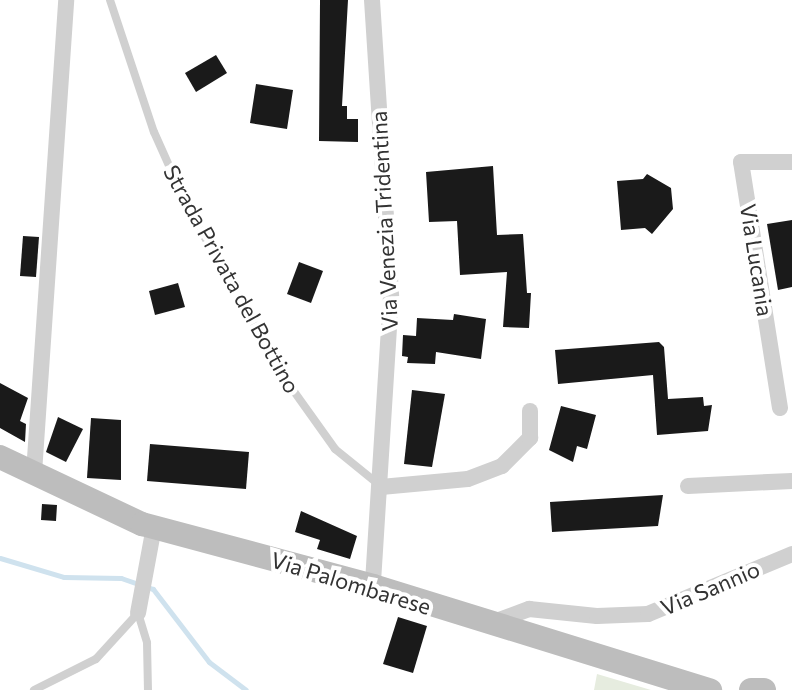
<!DOCTYPE html>
<style>
body{margin:0}
#map{position:relative;width:792px;height:690px;overflow:hidden;background:#fff;font-family:Commissioner,sans-serif}
div>[style]{position:absolute}
.green>*{inset:0;background:#e6ecdf}
.stream>*{height:5px;margin:-2.5px;padding:0 2.5px;transform-origin:2.5px;border-radius:2.5px;background:#cfe2ee}
.building>*{inset:0;background:#1a1a1a}
.service>*{height:8px;margin:-4px;padding:0 4px;transform-origin:4px;border-radius:4px;background:#d0d0d0}
.minor>*{height:16px;margin:-8px;padding:0 8px;transform-origin:8px;border-radius:8px;background:#d0d0d0}
.secondary>*{height:24px;margin:-12px;padding:0 12px;transform-origin:12px;border-radius:12px;background:#bdbdbd}
span{translate:-50% -50%;white-space:nowrap;text-align:center;line-height:1.15;-webkit-text-stroke:8px #fff;paint-order:stroke}
.street-label{font-size:22px;color:#333}
</style>
<div id="map">
<div class="green">
<div style="clip-path:polygon(597px 674px,651px 690px,594px 690px)"></div>
</div>
<div class="stream">
<div style="left:0;top:558px;width:67px;rotate:16.5deg"></div>
<div style="left:64px;top:577px;width:57px;rotate:1deg"></div>
<div style="left:121px;top:578px;width:34px;rotate:19deg"></div>
<div style="left:153px;top:589px;width:92px;rotate:52.5deg"></div>
<div style="left:209px;top:662px;width:46px;rotate:37.1deg"></div>
</div>
<div class="building">
<div style="clip-path:polygon(320px 0,348px 0,342px 106px,347px 106px,347px 119px,358px 119px,358px 142px,319px 141px)"></div>
<div style="clip-path:polygon(216px 55px,227px 73px,196px 92px,185px 73px)"></div>
<div style="clip-path:polygon(256px 84px,293px 90px,287px 129px,250px 123px)"></div>
<div style="clip-path:polygon(493px 166px,497px 235px,523px 234px,527px 293px,531px 293px,529px 328px,503px 327px,507px 272px,460px 275px,457px 221px,429px 222px,426px 172px)"></div>
<div style="clip-path:polygon(647px 174px,671px 188px,673px 209px,652px 234px,645px 228px,621px 230px,617px 181px,643px 179px)"></div>
<div style="clip-path:polygon(792px 220px,792px 287px,778px 290px,767px 224px)"></div>
<div style="clip-path:polygon(23px 236px,39px 237px,36px 277px,20px 276px)"></div>
<div style="clip-path:polygon(299px 262px,323px 271px,311px 303px,287px 294px)"></div>
<div style="clip-path:polygon(178px 283px,185px 307px,155px 315px,149px 291px)"></div>
<div style="clip-path:polygon(454px 314px,486px 319px,481px 359px,436px 352px,435px 364px,407px 363px,408px 357px,402px 356px,403px 335px,416px 336px,417px 318px,453px 320px)"></div>
<div style="clip-path:polygon(659px 342px,664px 347px,668px 399px,703px 397px,704px 406px,712px 405px,708px 431px,657px 435px,653px 375px,558px 384px,555px 350px)"></div>
<div style="clip-path:polygon(0 383px,28px 398px,20px 421px,26px 424px,25px 442px,0 428px)"></div>
<div style="clip-path:polygon(412px 390px,445px 394px,432px 467px,404px 464px)"></div>
<div style="clip-path:polygon(561px 406px,596px 415px,587px 449px,577px 446px,573px 462px,549px 450px)"></div>
<div style="clip-path:polygon(58px 417px,83px 429px,66px 462px,46px 452px)"></div>
<div style="clip-path:polygon(91px 418px,121px 420px,121px 480px,87px 478px)"></div>
<div style="clip-path:polygon(150px 444px,249px 452px,246px 489px,147px 481px)"></div>
<div style="clip-path:polygon(663px 495px,658px 526px,552px 532px,550px 502px)"></div>
<div style="clip-path:polygon(42px 504px,57px 505px,56px 521px,41px 520px)"></div>
<div style="clip-path:polygon(301px 511px,357px 536px,350px 559px,317px 549px,320px 540px,295px 532px)"></div>
<div style="clip-path:polygon(398px 617px,427px 626px,413px 673px,383px 664px)"></div>
</div>
<div class="service">
<div style="left:110px;top:0;width:139px;rotate:71.6deg"></div>
<div style="left:154px;top:132px;width:83px;rotate:65.9deg"></div>
<div style="left:188px;top:208px;width:202px;rotate:60.3deg"></div>
<div style="left:288px;top:383px;width:81px;rotate:54.5deg"></div>
<div style="left:335px;top:449px;width:55px;rotate:39.1deg"></div>
<div style="left:34px;top:690px;width:69px;rotate:-26.6deg"></div>
<div style="left:96px;top:659px;width:62px;rotate:-47.6deg"></div>
<div style="left:138px;top:613px;width:31px;rotate:73deg"></div>
<div style="left:147px;top:643px;width:47px;rotate:88.8deg"></div>
</div>
<div class="minor">
<div style="left:372px;top:0;width:297px;rotate:86.3deg"></div>
<div style="left:391px;top:296px;width:291px;rotate:93.6deg"></div>
<div style="left:780px;top:408px;width:249px;rotate:-99deg"></div>
<div style="left:741px;top:162px;width:51px"></div>
<div style="left:34px;top:473px;width:474px;rotate:-86.1deg"></div>
<div style="left:688px;top:486px;width:104px;rotate:-2.8deg"></div>
<div style="left:381px;top:487px;width:87px;rotate:-5.3deg"></div>
<div style="left:468px;top:479px;width:36px;rotate:-21deg"></div>
<div style="left:502px;top:466px;width:40px;rotate:-45deg"></div>
<div style="left:530px;top:438px;width:27px;rotate:-90deg"></div>
<div style="left:138px;top:613px;width:87px;rotate:-79.5deg"></div>
<div style="left:488px;top:624px;width:44px;rotate:-20.1deg"></div>
<div style="left:529px;top:609px;width:68px;rotate:5.9deg"></div>
<div style="left:597px;top:616px;width:51px;rotate:-2.2deg"></div>
<div style="left:648px;top:614px;width:156px;rotate:-22.6deg"></div>
</div>
<div class="secondary">
<div style="left:0;top:457px;width:157px;rotate:25.3deg"></div>
<div style="left:142px;top:524px;width:239px;rotate:15deg"></div>
<div style="left:373px;top:586px;width:353px;rotate:17.2deg"></div>
<div style="left:751px;top:690px;width:13px"></div>
</div>
<div class="street-label">
<span style="left:384px;top:221px;rotate:-93deg">Via Venezia Tridentina</span>
<span style="left:757px;top:260px;rotate:81deg">Via Lucania</span>
<span style="left:232px;top:279px;rotate:61deg">Strada Privata del Bottino</span>
<span style="left:351px;top:583px;rotate:17deg">Via Palombarese</span>
<span style="left:710px;top:588px;rotate:-23deg">Via Sannio</span>
</div>
</div>
